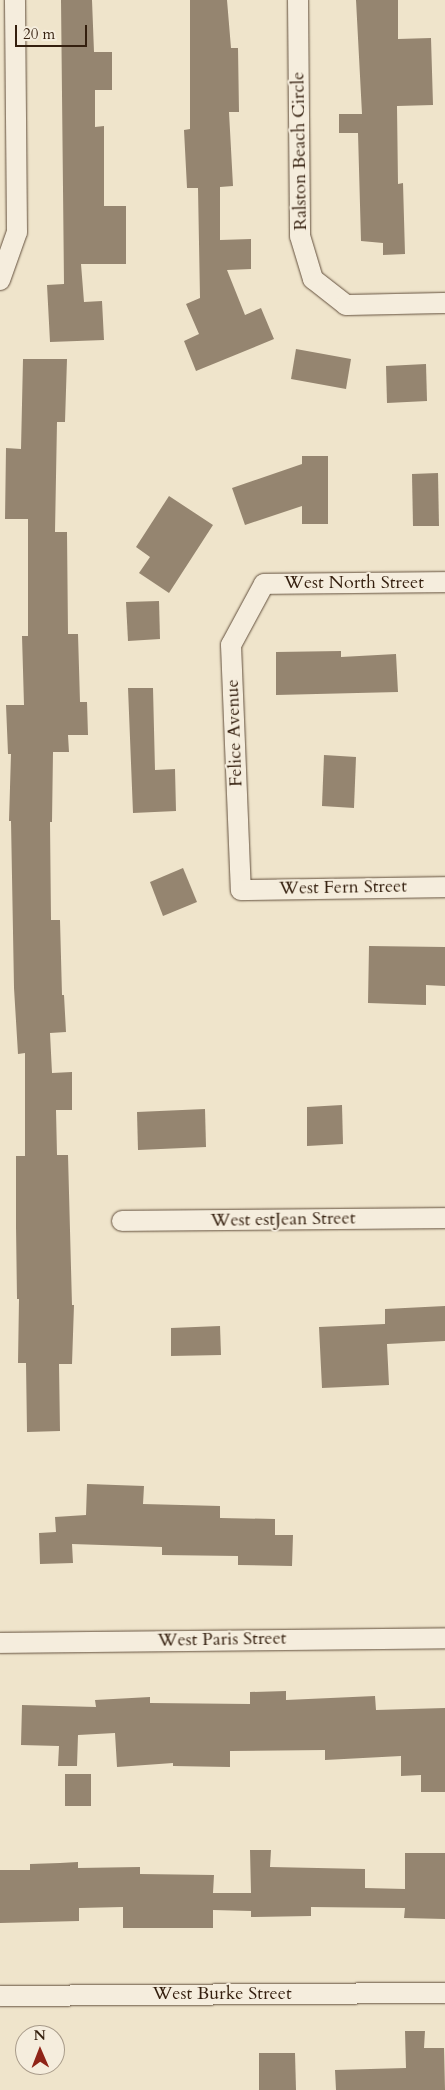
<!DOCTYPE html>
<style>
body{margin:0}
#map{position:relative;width:445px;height:2090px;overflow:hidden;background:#efe4cb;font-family:Cardo,serif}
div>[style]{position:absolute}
.building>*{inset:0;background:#958570}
.roads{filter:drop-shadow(0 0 1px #63503d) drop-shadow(0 0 1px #63503d)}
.minor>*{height:20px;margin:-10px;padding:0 10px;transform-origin:10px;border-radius:10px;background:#f5eddd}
span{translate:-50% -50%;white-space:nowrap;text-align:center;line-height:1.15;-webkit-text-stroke:4px #f5eddd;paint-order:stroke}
.street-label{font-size:18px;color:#341f0e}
.north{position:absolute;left:15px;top:2025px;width:50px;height:50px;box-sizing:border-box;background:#f5eddd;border:1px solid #a89b8a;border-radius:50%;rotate:359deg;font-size:14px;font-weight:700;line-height:20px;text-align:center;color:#341f0e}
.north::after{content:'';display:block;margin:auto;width:18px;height:22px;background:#8f2418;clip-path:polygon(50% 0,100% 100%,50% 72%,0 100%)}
.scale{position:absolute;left:15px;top:25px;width:72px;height:22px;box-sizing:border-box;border:2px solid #341f0e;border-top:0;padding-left:6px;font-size:15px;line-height:18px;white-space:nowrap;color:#341f0e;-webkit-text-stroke:4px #f5eddd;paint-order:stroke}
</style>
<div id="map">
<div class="building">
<div style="clip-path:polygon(61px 0,92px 0,94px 52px,112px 52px,112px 90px,95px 90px,95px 127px,104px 126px,104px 206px,126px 206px,126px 264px,81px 264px,84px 302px,102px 301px,104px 340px,50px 342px,47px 285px,64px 284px)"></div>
<div style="clip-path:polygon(190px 0,227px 0,231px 48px,238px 48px,239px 112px,229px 112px,233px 186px,220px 187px,220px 240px,251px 239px,251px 269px,227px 270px,245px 315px,261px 308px,274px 339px,196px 371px,184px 341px,199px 334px,186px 304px,200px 298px,198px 188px,187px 188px,184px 130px,190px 129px)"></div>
<div style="clip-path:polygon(356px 0,398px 0,398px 39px,431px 38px,433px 105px,397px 106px,398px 184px,403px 183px,405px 254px,383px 255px,383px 243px,361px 241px,358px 133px,339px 133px,339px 114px,362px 114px)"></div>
<div style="clip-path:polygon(296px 349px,351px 359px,346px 389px,291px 379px)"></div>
<div style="clip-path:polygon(23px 359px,67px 359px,65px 422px,57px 422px,55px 532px,67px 532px,68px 634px,78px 634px,80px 702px,87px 702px,88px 735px,68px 735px,69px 752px,53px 752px,52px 822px,50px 822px,51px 920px,60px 920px,62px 995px,64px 995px,66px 1032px,50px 1033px,52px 1073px,72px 1072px,72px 1110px,56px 1110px,57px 1155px,68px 1155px,72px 1305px,74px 1305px,72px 1364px,59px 1364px,60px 1431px,27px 1432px,26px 1363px,18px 1363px,19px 1299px,17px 1299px,16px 1227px,16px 1156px,25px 1156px,25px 1053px,18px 1054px,14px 988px,11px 821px,9px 821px,11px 754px,8px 754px,6px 705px,24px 705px,22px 636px,28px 636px,28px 519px,5px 519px,6px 448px,21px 449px)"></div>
<div style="clip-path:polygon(426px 364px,427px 401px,387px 403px,386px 366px)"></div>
<div style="clip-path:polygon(302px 456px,328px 456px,328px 524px,302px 524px,302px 506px,245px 525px,232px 488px,302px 464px)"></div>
<div style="clip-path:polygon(438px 473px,439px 526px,413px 526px,412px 474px)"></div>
<div style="clip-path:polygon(169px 496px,213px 525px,169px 593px,139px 573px,150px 557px,136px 547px)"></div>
<div style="clip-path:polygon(159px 601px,160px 639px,128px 641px,126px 602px)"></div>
<div style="clip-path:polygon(341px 651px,341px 657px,396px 654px,398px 692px,276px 695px,276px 652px)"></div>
<div style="clip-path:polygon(128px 688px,153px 688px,155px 770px,175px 769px,176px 811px,133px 813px)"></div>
<div style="clip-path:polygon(324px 755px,356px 757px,354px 808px,322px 806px)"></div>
<div style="clip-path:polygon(183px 868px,197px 902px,163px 916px,150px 882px)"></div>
<div style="clip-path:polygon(369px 946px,445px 947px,445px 986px,426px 985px,426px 1005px,368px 1003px)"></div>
<div style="clip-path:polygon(342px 1105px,343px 1144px,307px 1146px,307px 1107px)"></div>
<div style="clip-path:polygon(205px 1109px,206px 1147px,138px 1150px,137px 1112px)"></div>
<div style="clip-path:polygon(445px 1306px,445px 1341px,387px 1344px,389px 1385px,322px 1388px,319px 1327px,385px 1324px,385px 1309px)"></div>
<div style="clip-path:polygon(220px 1326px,221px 1355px,171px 1356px,171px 1328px)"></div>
<div style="clip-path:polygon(87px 1484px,144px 1486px,143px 1504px,220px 1506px,220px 1518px,275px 1519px,275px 1535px,293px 1535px,292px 1566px,238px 1565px,238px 1556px,162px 1555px,162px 1547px,72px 1544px,73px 1563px,40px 1564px,39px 1533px,56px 1532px,55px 1517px,86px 1515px)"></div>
<div style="clip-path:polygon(286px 1691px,286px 1700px,375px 1696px,376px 1710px,445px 1708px,445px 1792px,421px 1792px,421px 1775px,401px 1776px,401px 1756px,325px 1760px,325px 1750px,230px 1751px,230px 1767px,173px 1766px,173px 1763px,117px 1767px,115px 1733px,78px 1735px,77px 1766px,58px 1766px,59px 1746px,21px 1745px,22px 1705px,96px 1707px,95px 1700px,150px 1697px,150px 1703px,250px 1704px,250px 1692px)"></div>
<div style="clip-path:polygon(65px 1774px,91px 1774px,91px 1806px,65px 1806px)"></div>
<div style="clip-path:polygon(250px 1850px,271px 1850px,270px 1867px,365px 1869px,365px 1888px,405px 1889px,405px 1853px,445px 1853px,445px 1919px,404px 1918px,405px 1908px,311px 1907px,311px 1916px,251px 1917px,251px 1911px,213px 1910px,213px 1928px,123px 1928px,123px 1907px,79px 1908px,79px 1921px,0 1923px,0 1870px,30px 1870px,30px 1864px,60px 1863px,78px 1862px,78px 1868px,140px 1867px,140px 1874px,214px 1875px,213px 1893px,251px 1893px)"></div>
<div style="clip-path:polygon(405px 2031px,425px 2031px,424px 2048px,444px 2048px,445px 2090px,336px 2090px,335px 2070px,406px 2068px)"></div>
<div style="clip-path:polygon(259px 2053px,295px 2053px,296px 2090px,259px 2090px)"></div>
</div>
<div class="roads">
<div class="minor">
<div style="left:298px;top:0;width:236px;rotate:89.5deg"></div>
<div style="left:300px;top:236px;width:45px;rotate:73.2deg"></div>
<div style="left:313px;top:279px;width:42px;rotate:38.2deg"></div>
<div style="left:346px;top:305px;width:99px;rotate:-1.2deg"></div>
<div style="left:0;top:280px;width:51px;rotate:-70.5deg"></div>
<div style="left:17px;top:232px;width:232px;rotate:-90.5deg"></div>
<div style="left:445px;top:582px;width:181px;rotate:179.4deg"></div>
<div style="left:264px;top:584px;width:69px;rotate:118.4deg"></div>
<div style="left:231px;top:645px;width:245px;rotate:87.7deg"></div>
<div style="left:241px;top:890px;width:204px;rotate:-0.8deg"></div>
<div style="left:122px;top:1221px;width:323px;rotate:-0.5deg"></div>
<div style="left:0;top:1643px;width:445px;rotate:-0.6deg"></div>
<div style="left:0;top:1996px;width:445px;rotate:-0.4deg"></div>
</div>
</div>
<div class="street-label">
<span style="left:300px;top:151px;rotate:-91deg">Ralston Beach Circle</span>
<span style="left:354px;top:583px">West North Street</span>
<span style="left:235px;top:733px;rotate:-92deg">Felice Avenue</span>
<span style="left:343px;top:888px;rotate:-1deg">West Fern Street</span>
<span style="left:283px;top:1220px;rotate:-1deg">West estJean Street</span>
<span style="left:222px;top:1640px;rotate:-1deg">West Paris Street</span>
<span style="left:222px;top:1994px">West Burke Street</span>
</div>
<div class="north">N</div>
<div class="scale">20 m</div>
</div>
